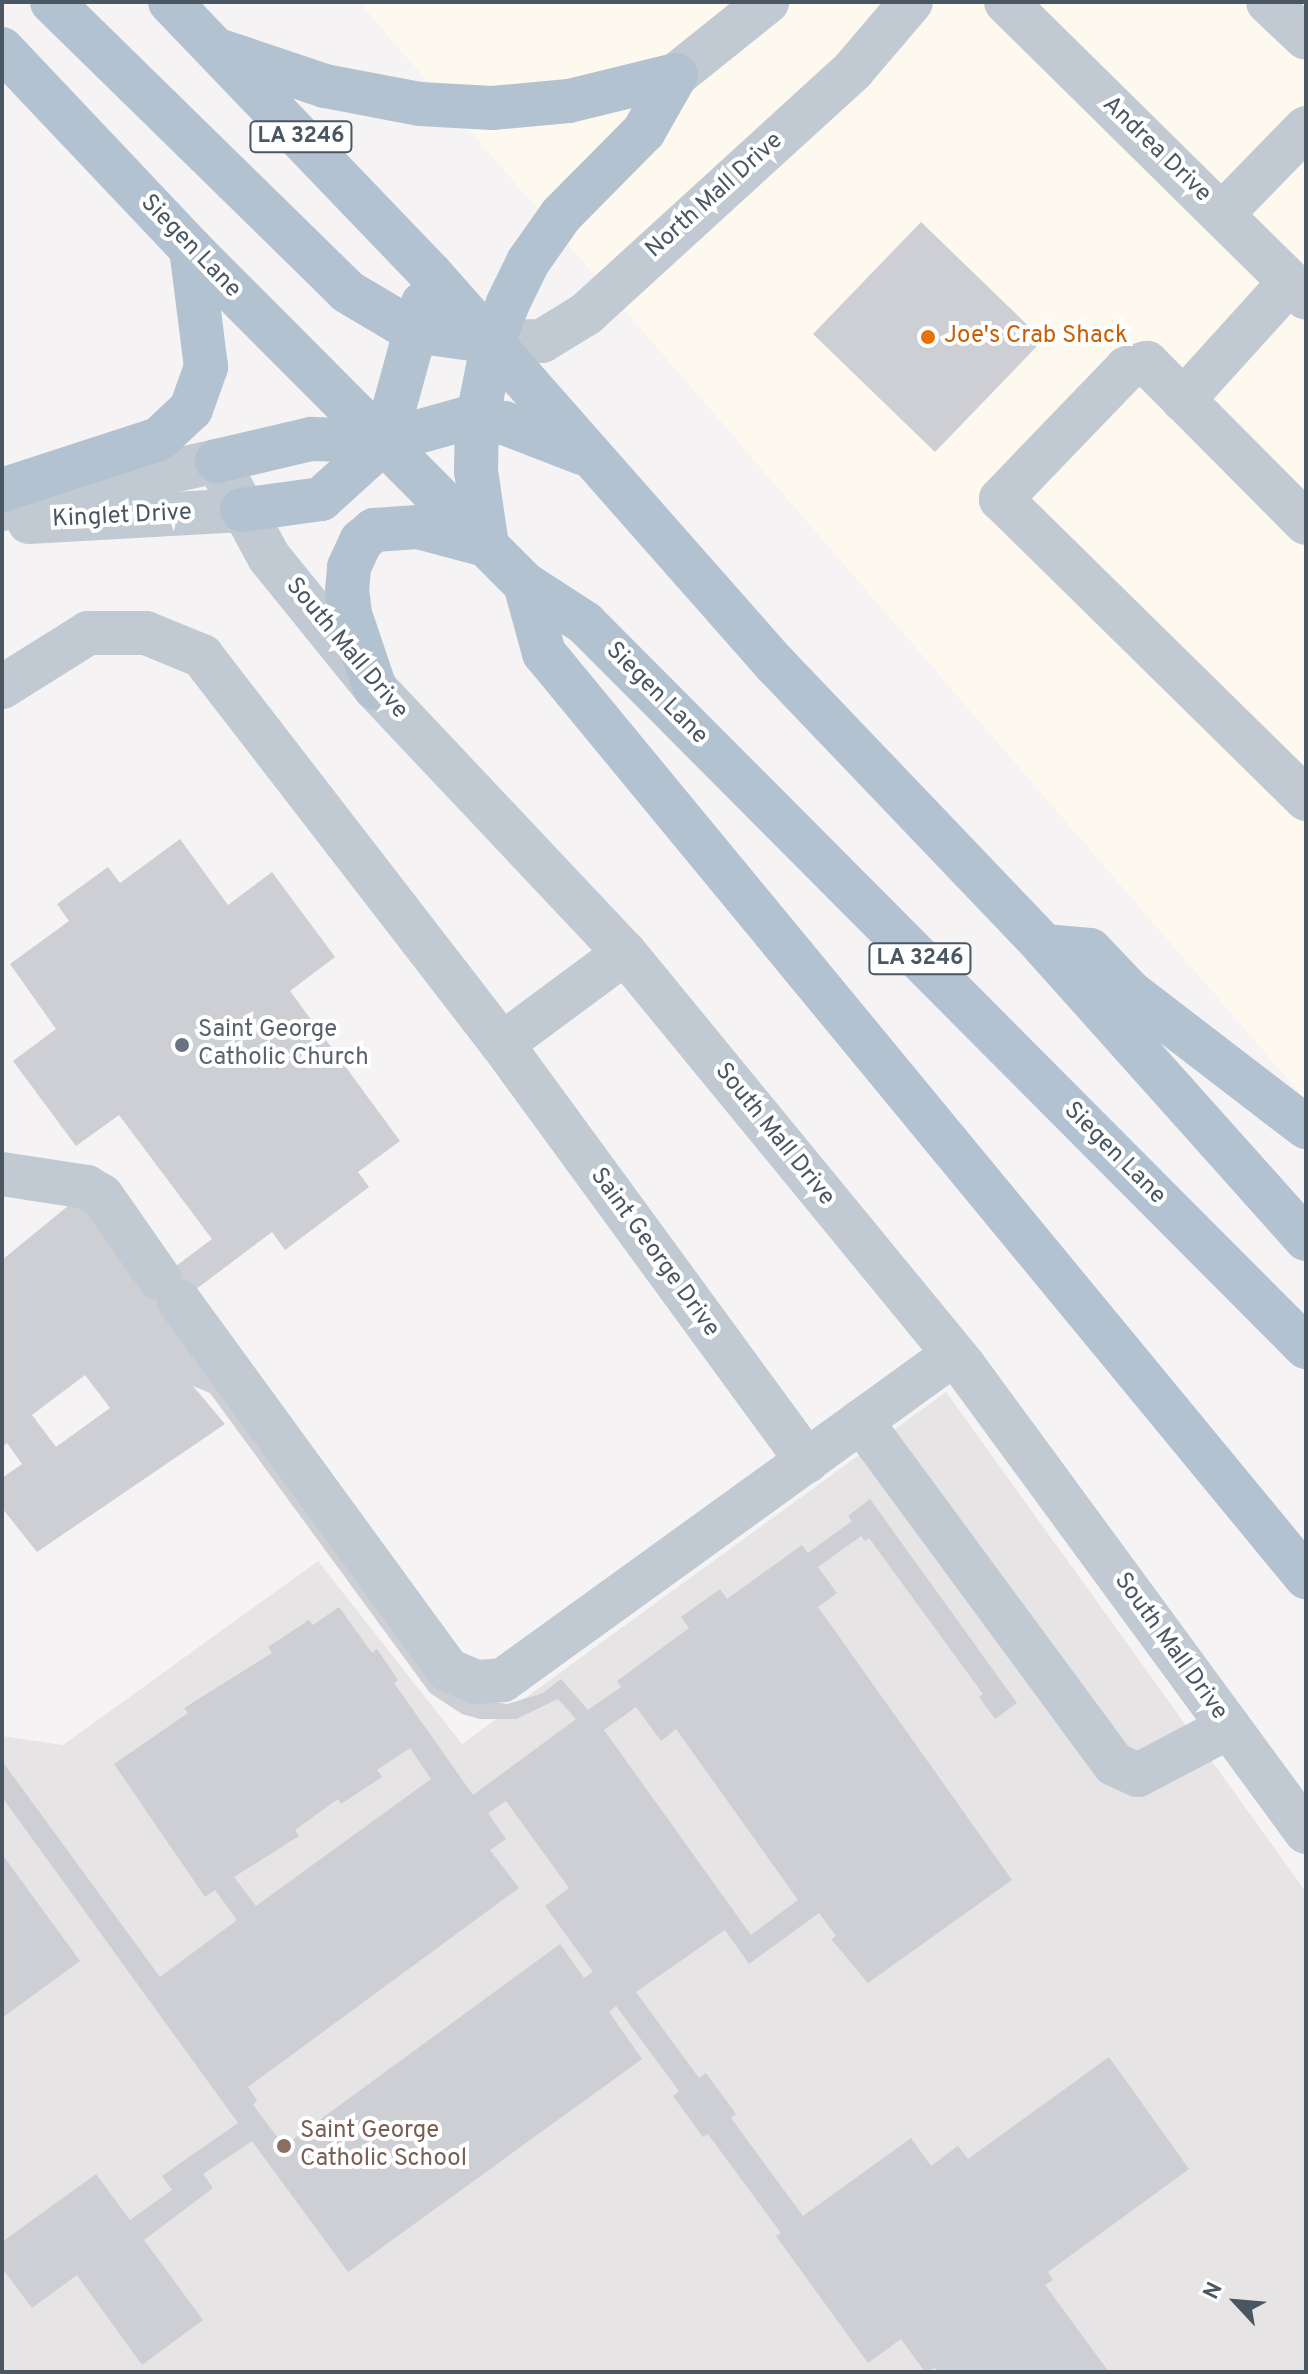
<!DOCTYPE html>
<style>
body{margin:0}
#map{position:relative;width:1308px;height:2374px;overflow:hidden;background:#f5f3f3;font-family:Overpass,sans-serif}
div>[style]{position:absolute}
.commercial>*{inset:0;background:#fdf9ef}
.education>*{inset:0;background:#e6e4e5}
.building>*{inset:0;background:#cdcfd5}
.minor>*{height:44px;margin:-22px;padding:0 22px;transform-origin:22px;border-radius:22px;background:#c1cad2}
.major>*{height:44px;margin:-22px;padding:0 22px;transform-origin:22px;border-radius:22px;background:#b3c2d1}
.dots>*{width:22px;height:22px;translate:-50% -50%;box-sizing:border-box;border:4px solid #fff;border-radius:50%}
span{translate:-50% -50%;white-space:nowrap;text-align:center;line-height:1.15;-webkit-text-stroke:8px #fff;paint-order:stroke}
.shield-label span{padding:2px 6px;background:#fff;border:2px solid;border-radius:6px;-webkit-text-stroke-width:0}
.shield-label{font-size:22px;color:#4a5661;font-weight:700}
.street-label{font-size:24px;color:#4a5661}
.food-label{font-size:24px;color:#c56008}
.left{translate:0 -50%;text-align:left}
.worship-label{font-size:24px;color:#5b616d}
.education-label{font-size:24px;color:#785e54}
.frame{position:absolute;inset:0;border:4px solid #4a5661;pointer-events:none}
.north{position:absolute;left:1196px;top:2262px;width:80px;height:80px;-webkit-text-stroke:6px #fff;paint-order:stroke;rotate:296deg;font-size:22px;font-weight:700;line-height:32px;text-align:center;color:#4a5661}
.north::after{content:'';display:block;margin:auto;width:28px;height:36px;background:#4a5661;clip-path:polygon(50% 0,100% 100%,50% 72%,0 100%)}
</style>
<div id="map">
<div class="commercial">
<div style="clip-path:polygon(359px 2px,1306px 2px,1306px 1100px)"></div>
</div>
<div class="education">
<div style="clip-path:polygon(946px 1392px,1306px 1892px,1306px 2372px,2px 2372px,2px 1736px,63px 1745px,318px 1561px,462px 1744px)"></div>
</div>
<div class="building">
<div style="clip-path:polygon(921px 222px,1043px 340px,935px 452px,813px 334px)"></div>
<div style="clip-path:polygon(evenodd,180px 839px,228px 905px,272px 872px,335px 957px,290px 991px,400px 1141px,358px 1172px,369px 1187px,285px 1250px,272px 1232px,171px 1308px,464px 1697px,507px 1704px,543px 1693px,561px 1679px,588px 1710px,621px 1687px,617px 1681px,689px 1628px,681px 1617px,720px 1589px,727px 1599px,802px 1545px,808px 1553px,852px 1521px,848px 1516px,870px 1499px,1017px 1703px,995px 1719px,979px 1697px,983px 1694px,869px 1538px,865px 1541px,861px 1536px,818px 1567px,837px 1593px,818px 1607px,1012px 1880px,868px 1983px,831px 1939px,836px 1936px,819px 1913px,749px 1964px,725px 1930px,636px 1992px,699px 2078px,706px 2073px,736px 2114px,731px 2118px,803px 2216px,911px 2138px,931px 2166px,958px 2146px,968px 2159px,1109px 2057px,1189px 2169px,1048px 2272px,1053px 2280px,1045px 2285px,1109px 2372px,939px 2372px,935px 2368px,925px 2372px,901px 2339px,868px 2363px,776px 2236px,781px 2233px,708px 2134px,703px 2137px,673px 2096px,679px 2091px,616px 2006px,609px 2012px,642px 2059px,348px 2272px,252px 2141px,203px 2174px,213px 2188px,144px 2240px,203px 2320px,142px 2365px,77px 2275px,32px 2308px,2px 2268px,2px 2242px,96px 2174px,130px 2220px,172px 2190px,162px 2176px,238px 2123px,2px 1797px,2px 1761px,160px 1977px,237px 1920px,215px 1890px,205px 1897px,114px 1764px,188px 1713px,184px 1708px,272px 1653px,268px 1647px,309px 1620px,313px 1625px,339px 1607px,372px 1653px,377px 1649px,398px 1680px,394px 1683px,473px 1795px,576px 1719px,558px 1699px,516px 1719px,480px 1719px,462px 1714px,430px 1693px,210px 1393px,193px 1386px,225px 1424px,37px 1552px,2px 1508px,2px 1478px,22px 1464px,7px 1443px,2px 1447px,2px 1260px,85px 1192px,152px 1284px,212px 1239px,119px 1115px,76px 1146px,13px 1061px,56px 1029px,10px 964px,69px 921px,57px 904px,108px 867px,120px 883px,180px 839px,85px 1375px,110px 1408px,56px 1447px,32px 1415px,85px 1375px,180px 839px,636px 1707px,661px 1741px,676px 1729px,798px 1900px,751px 1935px,604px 1730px,636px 1707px,180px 839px,410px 1748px,431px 1779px,256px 1906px,234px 1877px,299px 1836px,295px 1830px,338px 1799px,341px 1804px,382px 1777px,377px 1770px,410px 1748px,180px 839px,506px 1801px,569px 1888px,545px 1906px,593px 1972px,584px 1978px,560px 1944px,284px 2146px,253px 2105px,257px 2100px,248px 2087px,519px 1888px,490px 1850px,506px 1839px,488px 1813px,506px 1801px)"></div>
<div style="clip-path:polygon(2px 1854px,80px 1961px,2px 2018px)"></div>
</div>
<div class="minor">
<div style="left:1006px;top:2px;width:421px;rotate:44.6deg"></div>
<div style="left:1268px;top:2px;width:52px;rotate:43.5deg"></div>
<div style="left:676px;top:75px;width:117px;rotate:-38.7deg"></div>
<div style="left:1222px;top:214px;width:120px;rotate:-45.7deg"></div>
<div style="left:493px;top:342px;width:49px;rotate:-1.2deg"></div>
<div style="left:542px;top:341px;width:52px;rotate:-31.5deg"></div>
<div style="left:586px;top:314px;width:362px;rotate:-42.4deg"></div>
<div style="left:853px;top:70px;width:89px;rotate:-49.5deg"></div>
<div style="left:1183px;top:400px;width:159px;rotate:-47.8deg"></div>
<div style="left:2px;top:509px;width:220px;rotate:-12.6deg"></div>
<div style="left:217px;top:461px;width:109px;rotate:61.6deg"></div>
<div style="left:269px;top:557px;width:169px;rotate:51deg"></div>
<div style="left:375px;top:688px;width:364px;rotate:46.7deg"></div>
<div style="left:625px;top:953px;width:534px;rotate:50.62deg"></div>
<div style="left:964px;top:1366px;width:578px;rotate:53.72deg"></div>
<div style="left:29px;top:522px;width:213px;rotate:-3.2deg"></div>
<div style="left:1306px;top:523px;width:226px;rotate:-134.8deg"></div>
<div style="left:1147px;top:363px;width:21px;rotate:166deg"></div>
<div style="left:1127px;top:368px;width:182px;rotate:133.9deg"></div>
<div style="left:1001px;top:499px;width:428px;rotate:44.5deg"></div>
<div style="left:2px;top:687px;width:102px;rotate:-32.1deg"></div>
<div style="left:88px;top:633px;width:58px"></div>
<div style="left:146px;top:633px;width:61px;rotate:22.3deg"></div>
<div style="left:202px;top:656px;width:490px;rotate:52.3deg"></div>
<div style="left:502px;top:1044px;width:517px;rotate:53.82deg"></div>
<div style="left:502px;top:1044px;width:153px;rotate:-36.5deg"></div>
<div style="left:2px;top:1174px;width:86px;rotate:8.7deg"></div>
<div style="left:87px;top:1187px;width:17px;rotate:31deg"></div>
<div style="left:102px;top:1196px;width:100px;rotate:55.2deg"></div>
<div style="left:179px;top:1301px;width:457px;rotate:53.9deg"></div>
<div style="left:448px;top:1670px;width:30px;rotate:23deg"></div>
<div style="left:476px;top:1682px;width:27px;rotate:-4deg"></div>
<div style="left:503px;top:1680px;width:556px;rotate:-35.86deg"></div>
<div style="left:861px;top:1421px;width:426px;rotate:53.6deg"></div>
<div style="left:1114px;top:1764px;width:26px;rotate:25deg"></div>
<div style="left:1138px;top:1775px;width:103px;rotate:-27.8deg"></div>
</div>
<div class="major">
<div style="left:52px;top:2px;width:414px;rotate:44.4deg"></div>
<div style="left:348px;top:292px;width:77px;rotate:30.6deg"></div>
<div style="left:414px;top:331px;width:80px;rotate:7.9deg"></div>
<div style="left:170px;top:2px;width:377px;rotate:46.2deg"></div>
<div style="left:431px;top:274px;width:519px;rotate:48.6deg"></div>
<div style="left:774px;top:663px;width:391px;rotate:46.3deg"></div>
<div style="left:1044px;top:946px;width:393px;rotate:48.2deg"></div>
<div style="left:2px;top:49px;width:275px;rotate:46.6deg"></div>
<div style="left:191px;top:249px;width:473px;rotate:45.1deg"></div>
<div style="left:525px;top:584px;width:72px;rotate:33deg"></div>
<div style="left:585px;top:623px;width:1022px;rotate:45.12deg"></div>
<div style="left:221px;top:51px;width:110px;rotate:18.6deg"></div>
<div style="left:325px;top:86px;width:97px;rotate:10.7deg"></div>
<div style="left:420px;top:104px;width:72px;rotate:3.2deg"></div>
<div style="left:492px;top:108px;width:77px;rotate:-5.2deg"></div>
<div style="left:569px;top:101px;width:110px;rotate:-13.7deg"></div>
<div style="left:217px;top:461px;width:97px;rotate:-13.2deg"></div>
<div style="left:311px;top:439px;width:74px;rotate:1.5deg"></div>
<div style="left:385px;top:441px;width:82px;rotate:-15.6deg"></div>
<div style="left:464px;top:419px;width:40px;rotate:5.7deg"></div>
<div style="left:504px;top:423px;width:84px;rotate:21deg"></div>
<div style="left:2px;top:490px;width:165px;rotate:-18deg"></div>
<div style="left:159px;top:439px;width:44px;rotate:-43.2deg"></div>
<div style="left:191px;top:409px;width:45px;rotate:-70.3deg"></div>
<div style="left:206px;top:367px;width:119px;rotate:-97.2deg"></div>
<div style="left:242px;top:510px;width:80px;rotate:-7.9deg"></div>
<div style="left:321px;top:499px;width:86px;rotate:-42.2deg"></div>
<div style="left:385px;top:441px;width:143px;rotate:-74.6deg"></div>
<div style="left:487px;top:546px;width:76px;rotate:-98.3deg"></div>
<div style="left:476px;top:471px;width:50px;rotate:-88.9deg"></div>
<div style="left:477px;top:421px;width:81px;rotate:-78.6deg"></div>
<div style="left:493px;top:342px;width:42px;rotate:-69deg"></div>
<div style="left:508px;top:303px;width:46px;rotate:-64deg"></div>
<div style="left:528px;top:262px;width:57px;rotate:-54.9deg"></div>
<div style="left:561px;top:215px;width:118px;rotate:-45.3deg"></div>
<div style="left:644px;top:131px;width:64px;rotate:-60.3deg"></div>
<div style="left:525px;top:584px;width:72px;rotate:74.6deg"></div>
<div style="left:544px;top:653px;width:1198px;rotate:50.49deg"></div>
<div style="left:375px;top:688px;width:78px;rotate:-108.7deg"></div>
<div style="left:350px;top:614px;width:23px;rotate:-97deg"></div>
<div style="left:347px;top:591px;width:24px;rotate:-85deg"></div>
<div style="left:349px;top:567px;width:29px;rotate:-65deg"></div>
<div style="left:361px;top:541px;width:17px;rotate:-40deg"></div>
<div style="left:374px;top:530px;width:44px;rotate:-3.9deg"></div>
<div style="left:418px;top:527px;width:69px;rotate:15deg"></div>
<div style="left:1044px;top:946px;width:46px;rotate:5deg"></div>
<div style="left:1090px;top:950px;width:58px;rotate:46.4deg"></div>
<div style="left:1130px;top:992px;width:222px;rotate:37.5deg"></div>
</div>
<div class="dots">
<div style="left:928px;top:337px;background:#e8710a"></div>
<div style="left:182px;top:1045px;background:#6b7280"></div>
<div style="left:284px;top:2146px;background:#8d6e63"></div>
</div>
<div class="shield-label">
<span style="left:301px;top:137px">LA 3246</span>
<span style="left:920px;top:959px">LA 3246</span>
</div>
<div class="street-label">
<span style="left:1156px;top:150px;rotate:44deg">Andrea Drive</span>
<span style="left:715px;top:196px;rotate:-42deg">North Mall Drive</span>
<span style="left:190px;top:247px;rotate:46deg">Siegen Lane</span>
<span style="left:122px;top:517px;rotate:-3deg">Kinglet Drive</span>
<span style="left:346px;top:649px;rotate:50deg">South Mall Drive</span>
<span style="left:656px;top:694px;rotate:45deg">Siegen Lane</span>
<span style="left:774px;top:1135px;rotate:51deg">South Mall Drive</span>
<span style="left:1114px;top:1154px;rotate:45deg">Siegen Lane</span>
<span style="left:654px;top:1253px;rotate:54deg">Saint George Drive</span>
<span style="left:1170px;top:1647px;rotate:54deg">South Mall Drive</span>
</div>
<div class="food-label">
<span class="left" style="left:944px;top:337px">Joe's Crab Shack</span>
</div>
<div class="worship-label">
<span class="left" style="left:198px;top:1045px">Saint George<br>Catholic Church</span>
</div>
<div class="education-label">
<span class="left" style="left:300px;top:2146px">Saint George<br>Catholic School</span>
</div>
<div class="frame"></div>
<div class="north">N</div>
</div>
